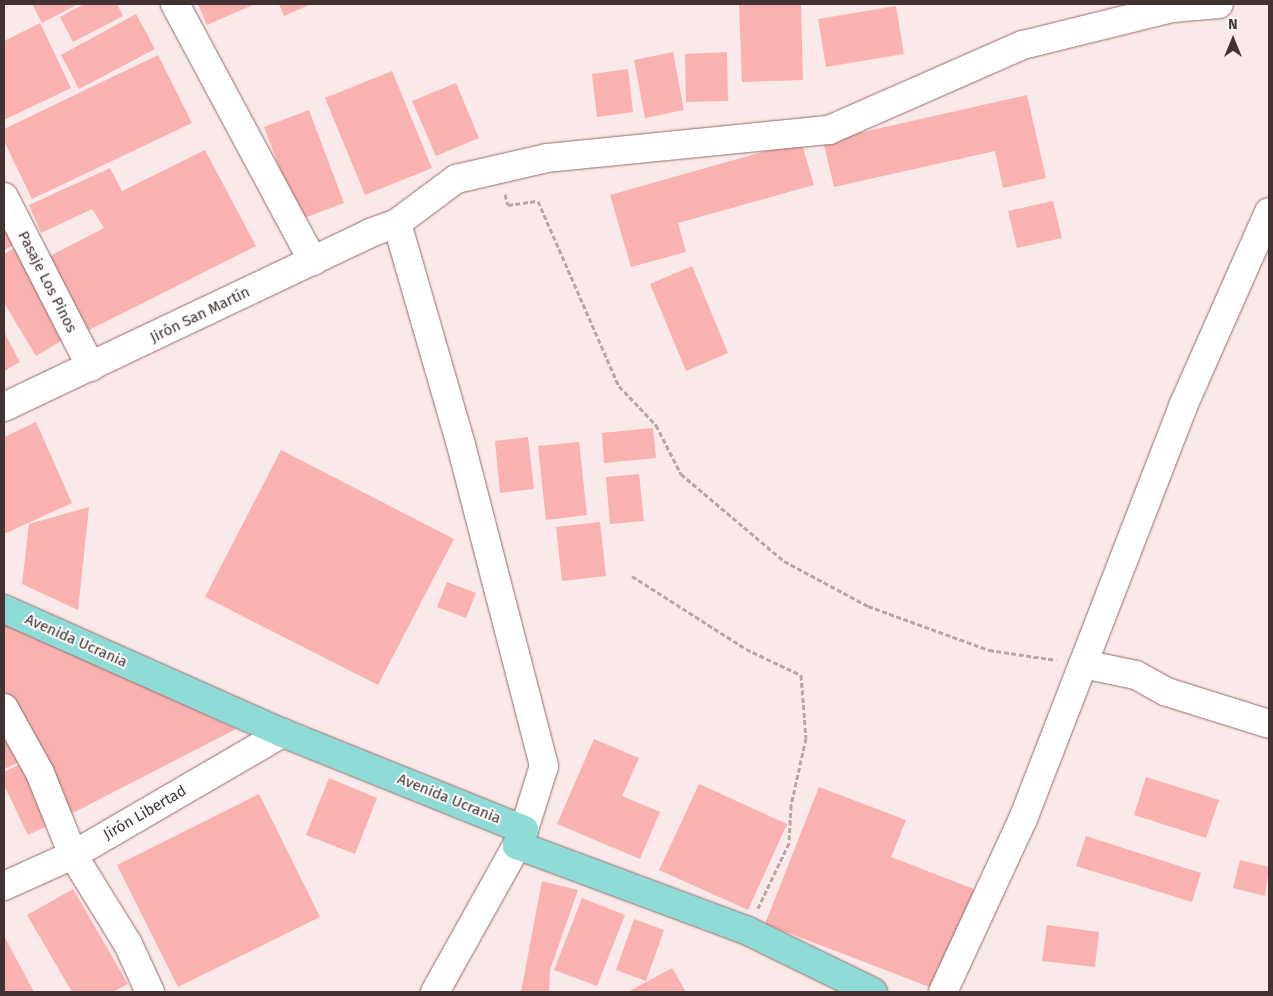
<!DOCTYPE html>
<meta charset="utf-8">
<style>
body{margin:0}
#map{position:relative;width:1273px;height:996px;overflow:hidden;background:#fae9e9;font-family:"Fira Sans",sans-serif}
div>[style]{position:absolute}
.building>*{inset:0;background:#f9b2b0}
.path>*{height:3px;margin-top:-1.5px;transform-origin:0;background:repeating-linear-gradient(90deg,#b6a6a6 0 5px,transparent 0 7.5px)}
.roads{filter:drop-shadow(0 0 1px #906d6c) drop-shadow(0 0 1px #906d6c)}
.minor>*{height:28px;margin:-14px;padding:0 14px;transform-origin:14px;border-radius:14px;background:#fff}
.major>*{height:28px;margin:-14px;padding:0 14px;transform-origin:14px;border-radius:14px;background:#8fdbd6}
span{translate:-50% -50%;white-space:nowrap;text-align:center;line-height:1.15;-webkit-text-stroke:4px #fbfbfb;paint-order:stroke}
.street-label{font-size:15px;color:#423332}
.frame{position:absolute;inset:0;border:5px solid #423332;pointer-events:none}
.north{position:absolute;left:1208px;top:15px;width:50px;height:50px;-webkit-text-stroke:4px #fbfbfb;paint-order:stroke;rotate:0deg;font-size:14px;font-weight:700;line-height:20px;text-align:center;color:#423332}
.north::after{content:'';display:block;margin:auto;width:18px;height:22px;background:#423332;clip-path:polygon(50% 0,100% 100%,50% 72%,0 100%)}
</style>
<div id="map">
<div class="building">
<div style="clip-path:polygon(32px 4px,78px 4px,42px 23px)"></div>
<div style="clip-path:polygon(84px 4px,117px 4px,123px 16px,73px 42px,60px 17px)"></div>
<div style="clip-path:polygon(198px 4px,255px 4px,207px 25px)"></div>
<div style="clip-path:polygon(279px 4px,311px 4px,284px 16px)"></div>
<div style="clip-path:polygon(739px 4px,801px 4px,803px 80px,742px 82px)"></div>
<div style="clip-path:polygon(896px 6px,904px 54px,826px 67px,818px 19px)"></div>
<div style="clip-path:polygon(136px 14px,155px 49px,79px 89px,61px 55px)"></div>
<div style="clip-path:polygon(40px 23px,71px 88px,4px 120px,4px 41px)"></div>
<div style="clip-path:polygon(673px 52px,684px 110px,645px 118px,634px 60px)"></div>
<div style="clip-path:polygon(727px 52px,728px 101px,686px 102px,685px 54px)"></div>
<div style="clip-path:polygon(158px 55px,192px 123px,32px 199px,4px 141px,4px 129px)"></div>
<div style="clip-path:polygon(628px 69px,633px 112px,597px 117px,592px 74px)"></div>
<div style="clip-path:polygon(392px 71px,432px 168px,365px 195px,325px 98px)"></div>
<div style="clip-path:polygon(456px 83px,479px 138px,436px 156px,412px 101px)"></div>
<div style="clip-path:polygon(1027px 95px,1046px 178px,1003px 188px,995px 151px,834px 187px,823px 141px)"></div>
<div style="clip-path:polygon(309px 110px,344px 203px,299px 220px,264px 127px)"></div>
<div style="clip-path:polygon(801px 141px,814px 185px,678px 223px,686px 252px,631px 267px,610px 195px)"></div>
<div style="clip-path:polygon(205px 150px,256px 246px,87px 331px,50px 256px,104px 228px,92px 209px,41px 233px,29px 205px,110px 168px,122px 191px)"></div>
<div style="clip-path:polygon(1053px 201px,1062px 238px,1017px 248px,1008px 211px)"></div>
<div style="clip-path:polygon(4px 216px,18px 243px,4px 250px)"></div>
<div style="clip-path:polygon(14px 248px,68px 337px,36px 356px,4px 303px,4px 254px)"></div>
<div style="clip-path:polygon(692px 266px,728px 353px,686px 371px,650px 284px)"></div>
<div style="clip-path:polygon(4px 332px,20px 362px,4px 371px)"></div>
<div style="clip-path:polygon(36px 422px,72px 503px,4px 534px,4px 437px)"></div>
<div style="clip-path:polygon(653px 428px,656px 458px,604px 463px,602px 433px)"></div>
<div style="clip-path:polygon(528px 437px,534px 489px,500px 493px,495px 441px)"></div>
<div style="clip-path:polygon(579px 442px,587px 515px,546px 520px,538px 446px)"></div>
<div style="clip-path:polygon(281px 450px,454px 539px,378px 685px,205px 597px)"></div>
<div style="clip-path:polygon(639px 474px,644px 521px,610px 524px,606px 477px)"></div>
<div style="clip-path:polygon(89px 507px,78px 610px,22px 584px,29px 524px)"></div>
<div style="clip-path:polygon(600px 522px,606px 576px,562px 581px,556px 527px)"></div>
<div style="clip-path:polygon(447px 582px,476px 593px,466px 618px,437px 607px)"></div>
<div style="clip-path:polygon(4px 619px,236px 729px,67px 816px,4px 695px)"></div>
<div style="clip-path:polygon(13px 737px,24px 760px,4px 769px,4px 742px)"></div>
<div style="clip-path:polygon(594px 739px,639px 758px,622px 796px,660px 812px,640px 859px,557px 824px)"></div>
<div style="clip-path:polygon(30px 759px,58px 821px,28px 835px,4px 785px,4px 772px)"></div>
<div style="clip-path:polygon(1146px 777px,1219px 800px,1206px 838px,1134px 815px)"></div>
<div style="clip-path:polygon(329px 778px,377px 798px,355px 854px,306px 835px)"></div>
<div style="clip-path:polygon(699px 784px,787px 824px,748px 910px,659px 870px)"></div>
<div style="clip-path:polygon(819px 787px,906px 820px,891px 857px,979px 891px,940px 991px,765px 924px)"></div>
<div style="clip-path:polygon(259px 794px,320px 917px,178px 987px,117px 865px)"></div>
<div style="clip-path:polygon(1086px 836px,1201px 873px,1192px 902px,1076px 866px)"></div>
<div style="clip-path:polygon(1240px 860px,1269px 867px,1265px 896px,1233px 888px)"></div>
<div style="clip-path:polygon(542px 881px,578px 890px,550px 970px,549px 992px,521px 992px)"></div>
<div style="clip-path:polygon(73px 889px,128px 984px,113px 992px,72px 992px,27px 915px)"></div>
<div style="clip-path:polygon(582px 898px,625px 915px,597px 986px,554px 970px)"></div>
<div style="clip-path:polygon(634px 919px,664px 930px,646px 981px,616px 970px)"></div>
<div style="clip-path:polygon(1047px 925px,1099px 932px,1095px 967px,1042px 961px)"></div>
<div style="clip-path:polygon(4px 936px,34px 992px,4px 992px)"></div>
<div style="clip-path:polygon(672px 968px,686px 992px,628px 992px)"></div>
</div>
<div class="path">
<div style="left:505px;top:194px;width:11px;rotate:75deg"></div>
<div style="left:508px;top:205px;width:30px;rotate:-8deg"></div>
<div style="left:538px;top:201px;width:202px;rotate:66.4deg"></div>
<div style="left:619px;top:386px;width:54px;rotate:46.5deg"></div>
<div style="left:656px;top:425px;width:55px;rotate:63deg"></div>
<div style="left:681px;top:474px;width:135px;rotate:40.2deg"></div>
<div style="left:784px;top:561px;width:95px;rotate:28.2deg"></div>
<div style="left:868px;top:606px;width:129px;rotate:20deg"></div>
<div style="left:989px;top:650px;width:68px;rotate:8.5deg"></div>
<div style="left:632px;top:576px;width:135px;rotate:32.6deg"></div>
<div style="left:746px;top:649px;width:61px;rotate:25.3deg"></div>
<div style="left:801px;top:675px;width:63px;rotate:85.5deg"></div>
<div style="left:806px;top:738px;width:69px;rotate:102.6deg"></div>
<div style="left:791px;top:805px;width:38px;rotate:93deg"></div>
<div style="left:789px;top:843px;width:72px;rotate:115.5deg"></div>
</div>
<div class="roads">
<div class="minor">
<div style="left:175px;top:4px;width:292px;rotate:61.8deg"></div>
<div style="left:4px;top:197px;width:191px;rotate:62.9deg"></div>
<div style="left:397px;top:223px;width:227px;rotate:73.9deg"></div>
<div style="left:460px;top:441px;width:336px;rotate:75.5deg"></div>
<div style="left:544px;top:766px;width:67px;rotate:107.4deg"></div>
<div style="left:4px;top:407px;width:405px;rotate:-25.4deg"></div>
<div style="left:370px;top:233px;width:29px;rotate:-20deg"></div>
<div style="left:397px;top:223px;width:74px;rotate:-36.7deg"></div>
<div style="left:456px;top:179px;width:93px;rotate:-13deg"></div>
<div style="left:547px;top:158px;width:283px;rotate:-5.7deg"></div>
<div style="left:829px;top:130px;width:212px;rotate:-23.7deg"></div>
<div style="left:1023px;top:45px;width:154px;rotate:-13.9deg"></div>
<div style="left:1172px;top:8px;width:47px;rotate:-4.9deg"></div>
<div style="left:1083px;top:664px;width:54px;rotate:11.7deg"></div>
<div style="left:1136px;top:675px;width:35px;rotate:29deg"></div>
<div style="left:1167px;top:692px;width:107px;rotate:17.4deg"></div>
<div style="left:4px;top:708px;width:74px;rotate:61deg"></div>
<div style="left:40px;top:773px;width:88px;rotate:68.1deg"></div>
<div style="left:73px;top:855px;width:105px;rotate:58.3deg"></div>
<div style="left:128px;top:944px;width:53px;rotate:65.4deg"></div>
<div style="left:4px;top:886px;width:76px;rotate:-24.2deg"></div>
<div style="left:73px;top:855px;width:243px;rotate:-30.2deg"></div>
<div style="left:435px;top:992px;width:168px;rotate:-60.8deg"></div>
<div style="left:943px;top:992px;width:191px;rotate:-65.2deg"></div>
<div style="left:1023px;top:819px;width:443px;rotate:-68.8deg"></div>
<div style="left:1183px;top:406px;width:212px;rotate:-66.1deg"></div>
</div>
<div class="major">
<div style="left:4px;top:609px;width:305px;rotate:24deg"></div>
<div style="left:283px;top:733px;width:260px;rotate:21.9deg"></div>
<div style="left:524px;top:830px;width:17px;rotate:115deg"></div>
<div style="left:517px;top:845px;width:246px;rotate:20.4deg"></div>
<div style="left:748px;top:931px;width:139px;rotate:26deg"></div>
</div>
</div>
<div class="street-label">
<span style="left:47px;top:282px;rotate:63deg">Pasaje Los Pinos</span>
<span style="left:200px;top:315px;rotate:-26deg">Jirón San Martín</span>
<span style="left:76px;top:641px;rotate:24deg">Avenida Ucrania</span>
<span style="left:449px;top:799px;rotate:22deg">Avenida Ucrania</span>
<span style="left:145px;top:813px;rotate:-30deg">Jirón Libertad</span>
</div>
<div class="frame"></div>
<div class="north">N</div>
</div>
